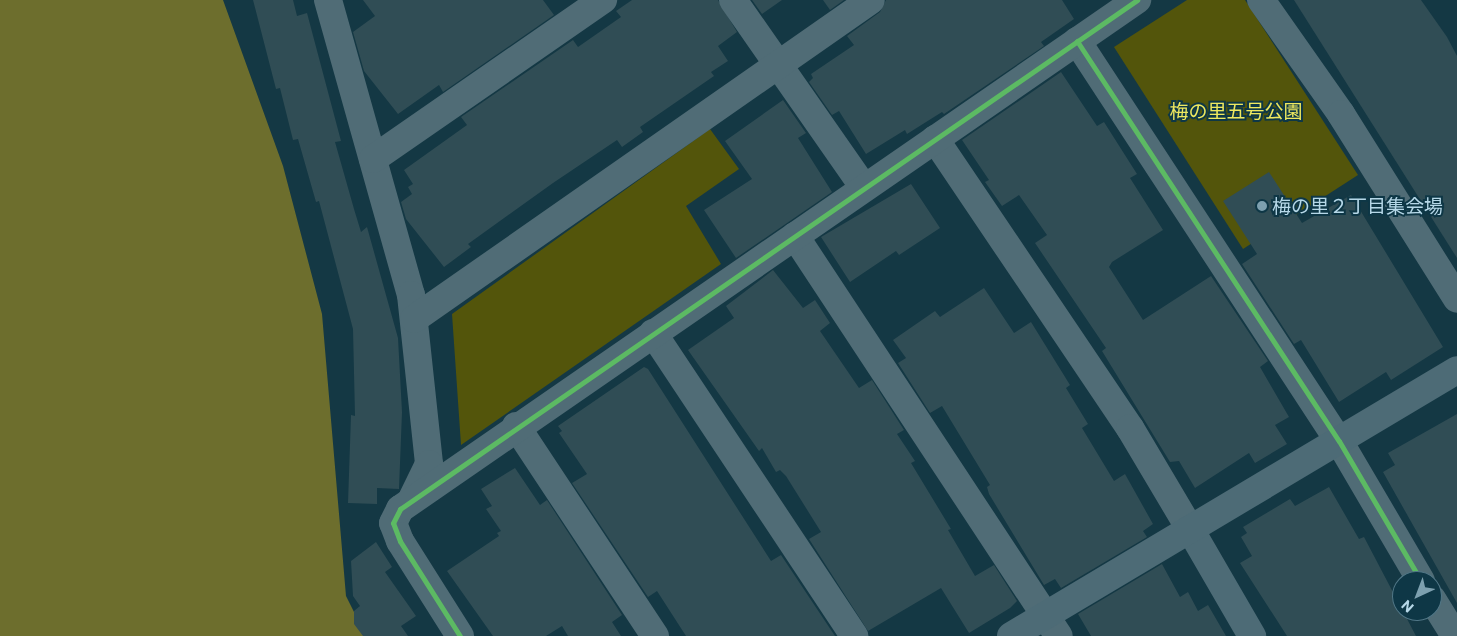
<!DOCTYPE html>
<meta charset="utf-8">
<style>
body{margin:0}
#map{position:relative;width:1457px;height:636px;overflow:hidden;background:#143844;font-family:Commissioner,"Noto Sans JP",sans-serif}
div>[style]{position:absolute}
.green>*{inset:0;background:#53550b}
.forest>*{inset:0;background:#6d6e2d}
.building>*{inset:0;background:#304d55}
.street>*{height:28px;margin:-14px;padding:0 14px;transform-origin:14px;border-radius:14px;background:#506c76}
.secondary>*{height:28px;margin:-14px;padding:0 14px;transform-origin:14px;border-radius:14px;background:#4d6b76}
.cycleway>*{height:5px;margin:-2.5px;padding:0 2.5px;transform-origin:2.5px;border-radius:2.5px;background:#5cba63}
.dots>*{width:14px;height:14px;translate:-50% -50%;box-sizing:border-box;border:2px solid #0e3746;border-radius:50%}
span{translate:-50% -50%;white-space:nowrap;text-align:center;line-height:1.15;-webkit-text-stroke:4px #0e3746;paint-order:stroke}
.park-label{font-size:19px;color:#eee85f}
.poi-label{font-size:19px;color:#b6d8e8}
.left{translate:0 -50%;text-align:left}
.north{position:absolute;left:1392px;top:571px;width:50px;height:50px;box-sizing:border-box;background:#0e3746;border:1px solid #517787;border-radius:50%;rotate:223deg;font-size:14px;font-weight:700;line-height:20px;text-align:center;color:#b6d8e8}
.north::after{content:'';display:block;margin:auto;width:18px;height:22px;background:#7da0af;clip-path:polygon(50% 0,100% 100%,50% 72%,0 100%)}
</style>
<div id="map">
<div class="green">
<div style="clip-path:polygon(1187px 0,1245px 0,1358px 175px,1243px 249px,1114px 47px)"></div>
<div style="clip-path:polygon(710px 129px,739px 169px,686px 206px,721px 264px,461px 445px,452px 314px)"></div>
</div>
<div class="forest">
<div style="clip-path:polygon(0 0,223px 0,283px 166px,322px 314px,346px 596px,366px 636px,0 636px)"></div>
</div>
<div class="building">
<div style="clip-path:polygon(253px 0,293px 0,297px 16px,307px 13px,341px 141px,335px 142px,354px 209px,361px 232px,367px 227px,398px 338px,402px 412px,399px 489px,377px 488px,377px 504px,348px 503px,351px 415px,355px 416px,353px 329px,319px 201px,316px 202px,298px 139px,293px 140px,280px 88px,276px 89px)"></div>
<div style="clip-path:polygon(363px 0,543px 0,554px 15px,443px 92px,439px 85px,398px 114px,364px 71px,353px 32px,375px 16px)"></div>
<div style="clip-path:polygon(632px 0,718px 0,737px 32px,718px 46px,728px 61px,711px 72px,714px 76px,640px 127px,643px 132px,622px 147px,617px 140px,553px 183px,468px 244px,471px 247px,444px 267px,406px 219px,401px 202px,412px 194px,408px 187px,413px 184px,404px 170px,467px 125px,461px 117px,573px 40px,578px 47px,621px 17px,616px 11px)"></div>
<div style="clip-path:polygon(752px 0,782px 0,762px 14px)"></div>
<div style="clip-path:polygon(823px 0,844px 0,830px 10px)"></div>
<div style="clip-path:polygon(886px 0,1062px 0,1074px 19px,1041px 42px,1044px 46px,944px 114px,942px 112px,907px 134px,905px 130px,866px 154px,839px 111px,832px 115px,809px 82px,813px 78px,811px 74px,854px 45px,847px 36px,880px 12px)"></div>
<div style="clip-path:polygon(1294px 0,1421px 0,1447px 37px,1457px 56px,1457px 258px)"></div>
<div style="clip-path:polygon(1061px 72px,1097px 126px,1104px 122px,1137px 174px,1130px 178px,1163px 230px,1112px 262px,1109px 267px,1143px 320px,1211px 276px,1268px 361px,1260px 367px,1289px 417px,1275px 425px,1287px 444px,1255px 463px,1249px 453px,1195px 488px,1179px 461px,1170px 462px,1102px 351px,1106px 348px,1035px 243px,1047px 235px,1019px 195px,1002px 206px,985px 182px,989px 180px,962px 140px)"></div>
<div style="clip-path:polygon(783px 100px,806px 133px,798px 138px,832px 192px,736px 258px,704px 210px,752px 179px,725px 141px)"></div>
<div style="clip-path:polygon(1269px 172px,1302px 223px,1351px 195px,1443px 347px,1391px 380px,1386px 372px,1339px 402px,1301px 340px,1294px 344px,1242px 264px,1257px 254px,1223px 201px)"></div>
<div style="clip-path:polygon(911px 184px,940px 228px,899px 255px,896px 251px,850px 282px,821px 237px)"></div>
<div style="clip-path:polygon(773px 270px,803px 308px,815px 300px,830px 323px,820px 331px,859px 388px,872px 380px,904px 430px,897px 434px,915px 461px,911px 463px,951px 529px,948px 530px,975px 576px,994px 565px,1017px 601px,1010px 608px,969px 633px,941px 588px,868px 631px,809px 539px,821px 532px,786px 476px,780px 470px,776px 472px,762px 448px,759px 451px,688px 350px,734px 318px,726px 306px)"></div>
<div style="clip-path:polygon(984px 288px,1014px 333px,1031px 322px,1070px 385px,1066px 388px,1088px 424px,1082px 428px,1114px 481px,1125px 474px,1153px 524px,1143px 531px,1147px 537px,1061px 588px,1055px 579px,1044px 585px,989px 494px,987px 487px,990px 485px,942px 406px,930px 413px,898px 363px,906px 358px,893px 340px,935px 311px,940px 317px)"></div>
<div style="clip-path:polygon(644px 367px,648px 369px,771px 561px,781px 555px,835px 636px,686px 636px,657px 591px,648px 597px,572px 483px,587px 474px,559px 433px,562px 431px,558px 426px)"></div>
<div style="clip-path:polygon(1457px 414px,1457px 603px,1383px 472px,1395px 465px,1388px 453px)"></div>
<div style="clip-path:polygon(515px 468px,540px 505px,547px 500px,622px 615px,612px 622px,621px 636px,568px 636px,562px 626px,546px 636px,493px 636px,447px 571px,499px 536px,497px 533px,501px 531px,486px 509px,492px 506px,481px 489px)"></div>
<div style="clip-path:polygon(1329px 487px,1359px 539px,1364px 537px,1416px 636px,1287px 636px,1240px 563px,1252px 556px,1241px 537px,1247px 533px,1243px 527px,1290px 499px,1295px 506px)"></div>
<div style="clip-path:polygon(376px 542px,392px 567px,385px 572px,416px 616px,401px 626px,408px 636px,363px 636px,354px 624px,354px 611px,360px 606px,353px 596px,351px 561px)"></div>
<div style="clip-path:polygon(1162px 564px,1180px 597px,1188px 592px,1198px 611px,1208px 605px,1226px 636px,1091px 636px,1078px 614px)"></div>
</div>
<div class="street">
<div style="left:328px;top:0;width:306px;rotate:74.3deg"></div>
<div style="left:411px;top:295px;width:170px;rotate:83.9deg"></div>
<div style="left:429px;top:464px;width:37px;rotate:116deg"></div>
<div style="left:733px;top:0;width:229px;rotate:55.1deg"></div>
<div style="left:1261px;top:0;width:139px;rotate:54.9deg"></div>
<div style="left:1341px;top:114px;width:218px;rotate:57.9deg"></div>
<div style="left:1077px;top:41px;width:478px;rotate:56.8deg"></div>
<div style="left:1339px;top:441px;width:162px;rotate:59.6deg"></div>
<div style="left:935px;top:139px;width:349px;rotate:56deg"></div>
<div style="left:1130px;top:428px;width:117px;rotate:59.3deg"></div>
<div style="left:373px;top:159px;width:280px;rotate:-34.7deg"></div>
<div style="left:795px;top:236px;width:479px;rotate:56.6deg"></div>
<div style="left:414px;top:319px;width:557px;rotate:-34.92deg"></div>
<div style="left:653px;top:333px;width:364px;rotate:56.4deg"></div>
<div style="left:516px;top:426px;width:252px;rotate:56.5deg"></div>
<div style="left:1432px;top:599px;width:44px;rotate:58.1deg"></div>
<div style="left:460px;top:636px;width:112px;rotate:-122.3deg"></div>
<div style="left:400px;top:541px;width:19px;rotate:-111deg"></div>
<div style="left:393px;top:523px;width:16px;rotate:-63deg"></div>
<div style="left:400px;top:509px;width:896px;rotate:-34.63deg"></div>
</div>
<div class="secondary">
<div style="left:1190px;top:529px;width:124px;rotate:59.9deg"></div>
<div style="left:1011px;top:636px;width:519px;rotate:-30.81deg"></div>
</div>
<div class="cycleway">
<div style="left:1077px;top:41px;width:478px;rotate:56.8deg"></div>
<div style="left:1339px;top:441px;width:162px;rotate:59.6deg"></div>
<div style="left:460px;top:636px;width:112px;rotate:-122.3deg"></div>
<div style="left:400px;top:541px;width:19px;rotate:-111deg"></div>
<div style="left:393px;top:523px;width:16px;rotate:-63deg"></div>
<div style="left:400px;top:509px;width:896px;rotate:-34.63deg"></div>
</div>
<div class="dots">
<div style="left:1262px;top:206px;background:#7da0af"></div>
</div>
<div class="park-label">
<span style="left:1236px;top:111px">梅の里五号公園</span>
</div>
<div class="poi-label">
<span class="left" style="left:1272px;top:206px">梅の里２丁目集会場</span>
</div>
<div class="north">N</div>
</div>
